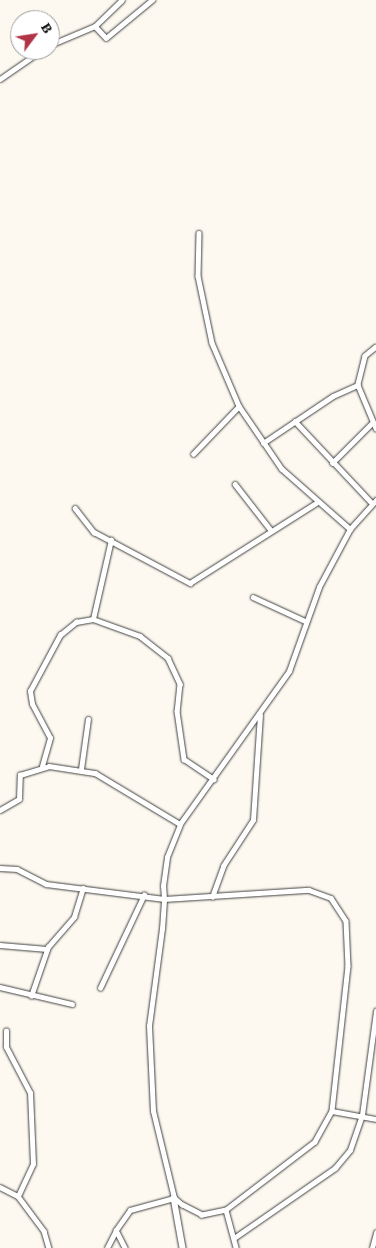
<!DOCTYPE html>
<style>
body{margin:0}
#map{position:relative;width:376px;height:1248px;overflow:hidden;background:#fdf9f0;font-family:"Source Serif 4",serif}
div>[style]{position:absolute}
.roads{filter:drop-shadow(0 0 1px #414141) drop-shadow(0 0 1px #414141)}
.minor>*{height:4.5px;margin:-2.25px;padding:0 2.25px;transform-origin:2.25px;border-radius:2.25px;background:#fff}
.tertiary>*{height:5.5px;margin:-2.75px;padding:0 2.75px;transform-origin:2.75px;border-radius:2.75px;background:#fff}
span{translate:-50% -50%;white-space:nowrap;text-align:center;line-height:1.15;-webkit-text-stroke:5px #fff;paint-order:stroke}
.north{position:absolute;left:10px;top:10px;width:50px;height:50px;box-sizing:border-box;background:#fff;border:1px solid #9f9f9f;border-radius:50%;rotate:59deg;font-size:14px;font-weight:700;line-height:20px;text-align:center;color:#0e0e0e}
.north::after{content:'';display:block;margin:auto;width:18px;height:22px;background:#b03346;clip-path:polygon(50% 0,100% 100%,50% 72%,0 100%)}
</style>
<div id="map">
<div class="roads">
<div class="minor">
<div style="left:95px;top:26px;width:16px;rotate:47deg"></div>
<div style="left:106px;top:38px;width:60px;rotate:-39.6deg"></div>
<div style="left:50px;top:45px;width:49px;rotate:-22.9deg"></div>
<div style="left:95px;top:26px;width:37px;rotate:-44deg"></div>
<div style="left:0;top:79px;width:51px;rotate:-34.6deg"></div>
<div style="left:199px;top:233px;width:43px;rotate:91.3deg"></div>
<div style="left:198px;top:276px;width:68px;rotate:78.2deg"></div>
<div style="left:212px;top:343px;width:69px;rotate:66.8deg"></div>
<div style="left:239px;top:406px;width:76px;rotate:55.7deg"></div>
<div style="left:282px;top:469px;width:91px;rotate:41.4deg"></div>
<div style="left:376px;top:347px;width:14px;rotate:141deg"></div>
<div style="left:365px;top:356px;width:30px;rotate:104deg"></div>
<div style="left:358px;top:385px;width:47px;rotate:67.3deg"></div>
<div style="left:295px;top:421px;width:112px;rotate:46.8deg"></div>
<div style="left:263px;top:443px;width:84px;rotate:-33.9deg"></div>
<div style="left:333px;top:396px;width:27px;rotate:-24deg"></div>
<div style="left:193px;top:454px;width:66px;rotate:-46.2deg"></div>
<div style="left:332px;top:463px;width:57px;rotate:-45deg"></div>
<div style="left:235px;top:484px;width:57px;rotate:52.1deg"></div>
<div style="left:75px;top:508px;width:31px;rotate:52deg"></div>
<div style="left:94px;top:532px;width:109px;rotate:28deg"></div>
<div style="left:190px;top:583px;width:149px;rotate:-32.4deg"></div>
<div style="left:253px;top:597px;width:57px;rotate:24.8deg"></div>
<div style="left:93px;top:619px;width:81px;rotate:-77.2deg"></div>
<div style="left:42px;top:766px;width:29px;rotate:-74deg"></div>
<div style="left:50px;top:738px;width:38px;rotate:-118deg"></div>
<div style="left:32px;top:704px;width:13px;rotate:-99deg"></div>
<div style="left:30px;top:691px;width:64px;rotate:-61.8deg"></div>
<div style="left:60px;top:635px;width:21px;rotate:-39deg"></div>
<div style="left:76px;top:622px;width:17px;rotate:-10deg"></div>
<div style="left:93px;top:619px;width:50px;rotate:19.9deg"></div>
<div style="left:140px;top:636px;width:36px;rotate:38deg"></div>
<div style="left:168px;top:658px;width:29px;rotate:65deg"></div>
<div style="left:180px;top:684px;width:27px;rotate:96deg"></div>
<div style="left:177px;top:711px;width:49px;rotate:81.7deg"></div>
<div style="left:184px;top:759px;width:36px;rotate:34deg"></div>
<div style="left:81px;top:769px;width:50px;rotate:-82deg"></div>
<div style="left:0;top:810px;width:22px;rotate:-30deg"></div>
<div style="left:19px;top:799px;width:24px;rotate:-88deg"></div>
<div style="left:20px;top:775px;width:30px;rotate:-17deg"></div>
<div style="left:49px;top:766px;width:47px;rotate:8.7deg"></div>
<div style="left:95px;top:773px;width:99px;rotate:31deg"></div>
<div style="left:0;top:868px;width:17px;rotate:3deg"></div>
<div style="left:17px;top:869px;width:33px;rotate:27deg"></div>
<div style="left:46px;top:884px;width:119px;rotate:7.2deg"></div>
<div style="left:164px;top:899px;width:145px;rotate:-3.6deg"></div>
<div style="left:309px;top:890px;width:23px;rotate:20deg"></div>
<div style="left:331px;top:898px;width:27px;rotate:57deg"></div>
<div style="left:346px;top:921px;width:45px;rotate:87.5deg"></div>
<div style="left:348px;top:966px;width:146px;rotate:96.3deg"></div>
<div style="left:332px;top:1111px;width:35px;rotate:119deg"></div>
<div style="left:315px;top:1142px;width:112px;rotate:142.6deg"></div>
<div style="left:226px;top:1210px;width:25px;rotate:168deg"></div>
<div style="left:202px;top:1215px;width:22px;rotate:-153deg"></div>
<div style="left:182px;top:1205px;width:11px;rotate:-139deg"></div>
<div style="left:174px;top:1198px;width:89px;rotate:-103.6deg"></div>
<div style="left:153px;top:1111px;width:85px;rotate:-92.7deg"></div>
<div style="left:149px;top:1026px;width:98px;rotate:-82.4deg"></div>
<div style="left:162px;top:929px;width:30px;rotate:-86deg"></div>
<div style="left:164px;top:899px;width:13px;rotate:-94deg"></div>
<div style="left:163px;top:886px;width:29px;rotate:-82deg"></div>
<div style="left:167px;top:857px;width:35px;rotate:-68deg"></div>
<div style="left:180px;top:824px;width:188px;rotate:-54.5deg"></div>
<div style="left:289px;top:671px;width:89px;rotate:-70.3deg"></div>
<div style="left:319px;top:587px;width:66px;rotate:-61.9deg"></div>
<div style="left:350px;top:529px;width:39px;rotate:-48deg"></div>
<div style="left:212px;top:897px;width:33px;rotate:-70deg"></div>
<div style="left:223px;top:866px;width:55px;rotate:-56.9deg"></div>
<div style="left:253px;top:820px;width:105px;rotate:-86.2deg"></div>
<div style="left:0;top:945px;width:47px;rotate:4.9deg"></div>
<div style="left:0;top:987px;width:74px;rotate:13.3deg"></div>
<div style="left:100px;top:988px;width:103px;rotate:-64.7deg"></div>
<div style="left:31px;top:996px;width:52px;rotate:-70.9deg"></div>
<div style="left:48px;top:947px;width:40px;rotate:-49deg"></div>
<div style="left:74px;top:917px;width:30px;rotate:-73deg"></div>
<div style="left:332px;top:1111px;width:45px;rotate:10.3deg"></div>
<div style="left:0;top:1187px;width:20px;rotate:27deg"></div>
<div style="left:18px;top:1196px;width:35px;rotate:-65deg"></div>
<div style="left:33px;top:1164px;width:71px;rotate:-92.4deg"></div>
<div style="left:30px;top:1093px;width:52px;rotate:-117.6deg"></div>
<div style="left:6px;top:1047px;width:16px;rotate:-90deg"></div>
<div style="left:18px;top:1196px;width:44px;rotate:53.4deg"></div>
<div style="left:44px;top:1231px;width:18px;rotate:74deg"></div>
<div style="left:226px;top:1210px;width:39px;rotate:75deg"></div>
<div style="left:116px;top:1230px;width:24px;rotate:-55deg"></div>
<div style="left:130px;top:1210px;width:46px;rotate:-15.3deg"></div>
<div style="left:234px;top:1238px;width:123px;rotate:-34.7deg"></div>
<div style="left:335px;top:1168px;width:23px;rotate:-50deg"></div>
<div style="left:350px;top:1150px;width:37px;rotate:-71deg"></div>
<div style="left:362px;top:1115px;width:105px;rotate:-82.3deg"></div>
<div style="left:107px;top:1248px;width:20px;rotate:-63deg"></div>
<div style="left:116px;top:1230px;width:20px;rotate:63deg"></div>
<div style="left:372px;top:1248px;width:16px;rotate:-75deg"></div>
</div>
<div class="tertiary">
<div style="left:174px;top:1198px;width:51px;rotate:79.8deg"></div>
</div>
</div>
<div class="north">B</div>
</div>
